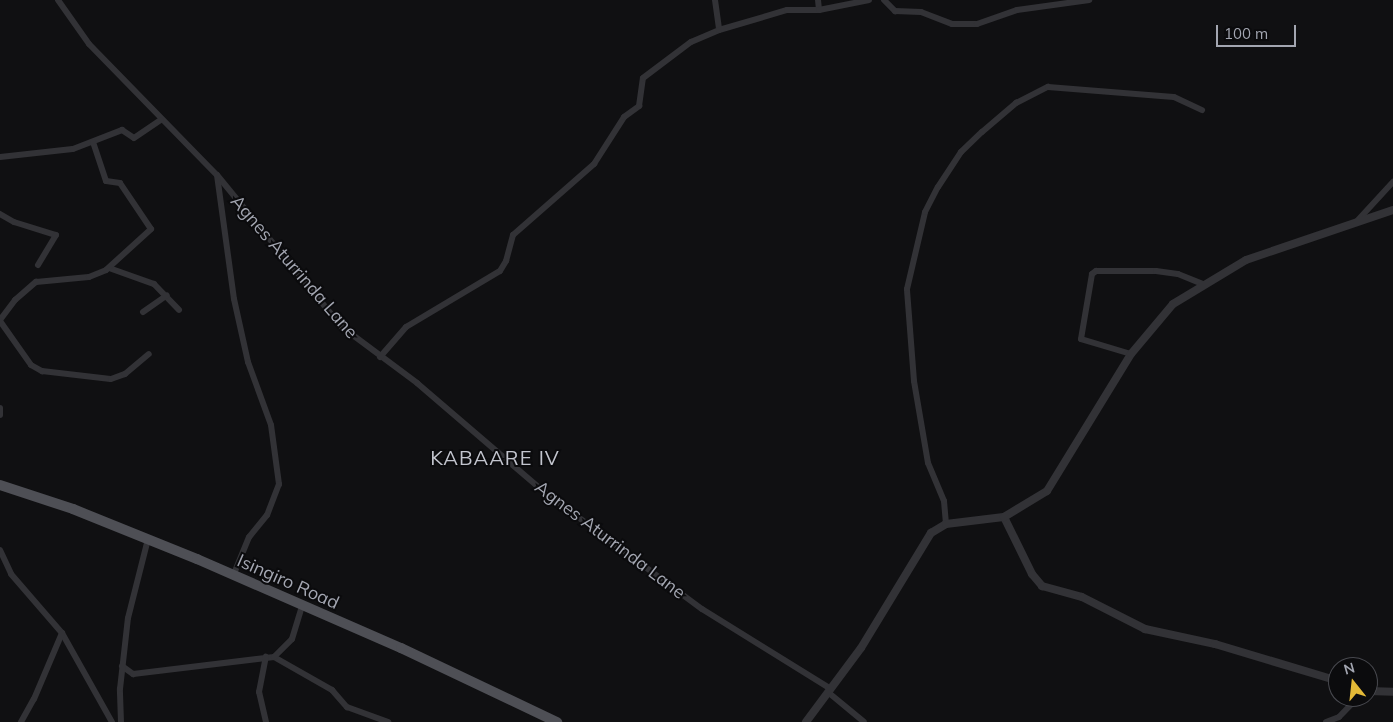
<!DOCTYPE html>
<style>
body{margin:0}
#map{position:relative;width:1393px;height:722px;overflow:hidden;background:#101012;font-family:Mulish,sans-serif}
div>[style]{position:absolute}
.minor>*{height:6px;margin:-3px;padding:0 3px;transform-origin:3px;border-radius:3px;background:#323236}
.tertiary>*{height:8px;margin:-4px;padding:0 4px;transform-origin:4px;border-radius:4px;background:#323236}
.primary>*{height:10px;margin:-5px;padding:0 5px;transform-origin:5px;border-radius:5px;background:#4e4f55}
span{translate:-50% -50%;white-space:nowrap;text-align:center;line-height:1.15;-webkit-text-stroke:4px #0b0b0d;paint-order:stroke}
.street-label{font-size:18px;color:#a3a6b1}
.quarter-label{font-size:20px;color:#c3c5ce;letter-spacing:1px}
.north{position:absolute;left:1328px;top:657px;width:50px;height:50px;box-sizing:border-box;background:#0b0b0d;border:1px solid #48494f;border-radius:50%;rotate:344deg;font-size:14px;font-weight:700;line-height:20px;text-align:center;color:#a3a6b1}
.north::after{content:'';display:block;margin:auto;width:18px;height:22px;background:#e3b937;clip-path:polygon(50% 0,100% 100%,50% 72%,0 100%)}
.scale{position:absolute;left:1216px;top:25px;width:80px;height:22px;box-sizing:border-box;border:2px solid #a3a6b1;border-top:0;padding-left:6px;font-size:15px;line-height:18px;white-space:nowrap;color:#a3a6b1;-webkit-text-stroke:4px #0b0b0d;paint-order:stroke}
</style>
<div id="map">
<div class="minor">
<div style="left:58px;top:0;width:54px;rotate:54.8deg"></div>
<div style="left:89px;top:44px;width:183px;rotate:45.7deg"></div>
<div style="left:217px;top:175px;width:197px;rotate:50.6deg"></div>
<div style="left:342px;top:327px;width:94px;rotate:36.7deg"></div>
<div style="left:417px;top:383px;width:166px;rotate:40.6deg"></div>
<div style="left:543px;top:491px;width:198px;rotate:36.6deg"></div>
<div style="left:702px;top:609px;width:152px;rotate:31.8deg"></div>
<div style="left:715px;top:0;width:30px;rotate:82deg"></div>
<div style="left:818px;top:0;width:10px;rotate:84deg"></div>
<div style="left:884px;top:0;width:16px;rotate:45deg"></div>
<div style="left:895px;top:11px;width:26px;rotate:2deg"></div>
<div style="left:921px;top:12px;width:33px;rotate:21deg"></div>
<div style="left:952px;top:24px;width:25px"></div>
<div style="left:977px;top:24px;width:42px;rotate:-19.3deg"></div>
<div style="left:1017px;top:10px;width:73px;rotate:-7.9deg"></div>
<div style="left:0;top:157px;width:73px;rotate:-6.3deg"></div>
<div style="left:73px;top:149px;width:53px;rotate:-21.2deg"></div>
<div style="left:122px;top:130px;width:14px;rotate:34deg"></div>
<div style="left:134px;top:138px;width:32px;rotate:-34deg"></div>
<div style="left:217px;top:175px;width:125px;rotate:82.2deg"></div>
<div style="left:234px;top:299px;width:65px;rotate:77.5deg"></div>
<div style="left:248px;top:362px;width:67px;rotate:69.9deg"></div>
<div style="left:271px;top:425px;width:60px;rotate:82.3deg"></div>
<div style="left:279px;top:484px;width:33px;rotate:111deg"></div>
<div style="left:267px;top:515px;width:28px;rotate:129deg"></div>
<div style="left:249px;top:537px;width:42px;rotate:112.3deg"></div>
<div style="left:0;top:214px;width:16px;rotate:30deg"></div>
<div style="left:14px;top:222px;width:44px;rotate:17.2deg"></div>
<div style="left:56px;top:235px;width:35px;rotate:121deg"></div>
<div style="left:1358px;top:220px;width:52px;rotate:-47.4deg"></div>
<div style="left:109px;top:268px;width:48px;rotate:19.6deg"></div>
<div style="left:154px;top:284px;width:36px;rotate:46deg"></div>
<div style="left:143px;top:312px;width:29px;rotate:-35deg"></div>
<div style="left:0;top:320px;width:25px;rotate:-53deg"></div>
<div style="left:15px;top:300px;width:28px;rotate:-41deg"></div>
<div style="left:36px;top:282px;width:53px;rotate:-5.4deg"></div>
<div style="left:89px;top:277px;width:18px;rotate:-22deg"></div>
<div style="left:106px;top:270px;width:61px;rotate:-42.3deg"></div>
<div style="left:151px;top:229px;width:55px;rotate:-124deg"></div>
<div style="left:120px;top:183px;width:14px;rotate:-172deg"></div>
<div style="left:106px;top:181px;width:41px;rotate:-108.4deg"></div>
<div style="left:0;top:321px;width:54px;rotate:54.8deg"></div>
<div style="left:31px;top:365px;width:13px;rotate:29deg"></div>
<div style="left:42px;top:371px;width:69px;rotate:6.6deg"></div>
<div style="left:111px;top:379px;width:15px;rotate:-20deg"></div>
<div style="left:125px;top:374px;width:31px;rotate:-40deg"></div>
<div style="left:1131px;top:354px;width:52px;rotate:-163.3deg"></div>
<div style="left:1081px;top:339px;width:66px;rotate:-80.4deg"></div>
<div style="left:1092px;top:274px;width:5px;rotate:-37deg"></div>
<div style="left:1096px;top:271px;width:60px"></div>
<div style="left:1156px;top:271px;width:22px;rotate:8deg"></div>
<div style="left:1178px;top:274px;width:27px;rotate:22deg"></div>
<div style="left:380px;top:357px;width:40px;rotate:-49deg"></div>
<div style="left:406px;top:327px;width:109px;rotate:-30.8deg"></div>
<div style="left:500px;top:271px;width:12px;rotate:-59deg"></div>
<div style="left:506px;top:261px;width:27px;rotate:-75deg"></div>
<div style="left:513px;top:235px;width:108px;rotate:-41.2deg"></div>
<div style="left:594px;top:164px;width:56px;rotate:-57.4deg"></div>
<div style="left:624px;top:117px;width:19px;rotate:-36deg"></div>
<div style="left:639px;top:106px;width:28px;rotate:-82deg"></div>
<div style="left:643px;top:78px;width:60px;rotate:-36.9deg"></div>
<div style="left:691px;top:42px;width:30px;rotate:-23deg"></div>
<div style="left:719px;top:30px;width:71px;rotate:-16.4deg"></div>
<div style="left:787px;top:10px;width:32px"></div>
<div style="left:819px;top:10px;width:51px;rotate:-11.3deg"></div>
<div style="left:0;top:408px;width:7px;rotate:90deg"></div>
<div style="left:946px;top:524px;width:23px;rotate:-95deg"></div>
<div style="left:944px;top:501px;width:41px;rotate:-112.8deg"></div>
<div style="left:928px;top:463px;width:83px;rotate:-99.7deg"></div>
<div style="left:914px;top:381px;width:92px;rotate:-94.4deg"></div>
<div style="left:907px;top:289px;width:79px;rotate:-76.8deg"></div>
<div style="left:925px;top:212px;width:28px;rotate:-63deg"></div>
<div style="left:938px;top:187px;width:42px;rotate:-56.7deg"></div>
<div style="left:961px;top:152px;width:29px;rotate:-44deg"></div>
<div style="left:982px;top:132px;width:45px;rotate:-40.5deg"></div>
<div style="left:1016px;top:103px;width:36px;rotate:-27deg"></div>
<div style="left:1048px;top:87px;width:126px;rotate:4.5deg"></div>
<div style="left:1174px;top:97px;width:31px;rotate:25deg"></div>
<div style="left:0;top:550px;width:26px;rotate:65deg"></div>
<div style="left:11px;top:574px;width:78px;rotate:49.2deg"></div>
<div style="left:62px;top:633px;width:102px;rotate:60.7deg"></div>
<div style="left:274px;top:657px;width:67px;rotate:29.6deg"></div>
<div style="left:332px;top:690px;width:23px;rotate:49deg"></div>
<div style="left:347px;top:707px;width:44px;rotate:20.1deg"></div>
<div style="left:122px;top:666px;width:14px;rotate:36deg"></div>
<div style="left:133px;top:674px;width:142px;rotate:-6.9deg"></div>
<div style="left:274px;top:657px;width:25px;rotate:-45deg"></div>
<div style="left:292px;top:639px;width:34px;rotate:-73deg"></div>
<div style="left:829px;top:693px;width:45px;rotate:39.6deg"></div>
<div style="left:21px;top:722px;width:26px;rotate:-61deg"></div>
<div style="left:34px;top:699px;width:72px;rotate:-67deg"></div>
<div style="left:121px;top:722px;width:33px;rotate:-92deg"></div>
<div style="left:120px;top:689px;width:71px;rotate:-83.6deg"></div>
<div style="left:128px;top:618px;width:81px;rotate:-75.8deg"></div>
<div style="left:266px;top:722px;width:31px;rotate:-103deg"></div>
<div style="left:259px;top:692px;width:36px;rotate:-79deg"></div>
<div style="left:1326px;top:722px;width:14px;rotate:-21deg"></div>
<div style="left:1339px;top:717px;width:28px;rotate:-46deg"></div>
</div>
<div class="tertiary">
<div style="left:1004px;top:517px;width:64px;rotate:63.8deg"></div>
<div style="left:1032px;top:574px;width:16px;rotate:50deg"></div>
<div style="left:1042px;top:586px;width:41px;rotate:15.4deg"></div>
<div style="left:1082px;top:597px;width:71px;rotate:26.9deg"></div>
<div style="left:1145px;top:629px;width:72px;rotate:12.1deg"></div>
<div style="left:1215px;top:644px;width:128px;rotate:16.7deg"></div>
<div style="left:1368px;top:691px;width:25px;rotate:2deg"></div>
<div style="left:806px;top:722px;width:92px;rotate:-53.4deg"></div>
<div style="left:861px;top:648px;width:135px;rotate:-58.7deg"></div>
<div style="left:931px;top:533px;width:17px;rotate:-31deg"></div>
<div style="left:946px;top:524px;width:58px;rotate:-6.9deg"></div>
<div style="left:1004px;top:517px;width:50px;rotate:-31.2deg"></div>
<div style="left:1047px;top:491px;width:161px;rotate:-58.5deg"></div>
<div style="left:1131px;top:354px;width:65px;rotate:-50deg"></div>
<div style="left:1173px;top:304px;width:85px;rotate:-31.1deg"></div>
<div style="left:1246px;top:260px;width:155px;rotate:-18.8deg"></div>
</div>
<div class="primary">
<div style="left:0;top:485px;width:77px;rotate:18.2deg"></div>
<div style="left:73px;top:509px;width:134px;rotate:22deg"></div>
<div style="left:197px;top:559px;width:223px;rotate:23.6deg"></div>
<div style="left:401px;top:648px;width:173px;rotate:25.4deg"></div>
</div>
<div class="street-label">
<span style="left:294px;top:267px;rotate:49deg">Agnes Aturrinda Lane</span>
<span style="left:610px;top:540px;rotate:37deg">Agnes Aturrinda Lane</span>
<span style="left:288px;top:582px;rotate:24deg">Isingiro Road</span>
</div>
<div class="quarter-label">
<span style="left:495px;top:457px">KABAARE IV</span>
</div>
<div class="north">N</div>
<div class="scale">100 m</div>
</div>
